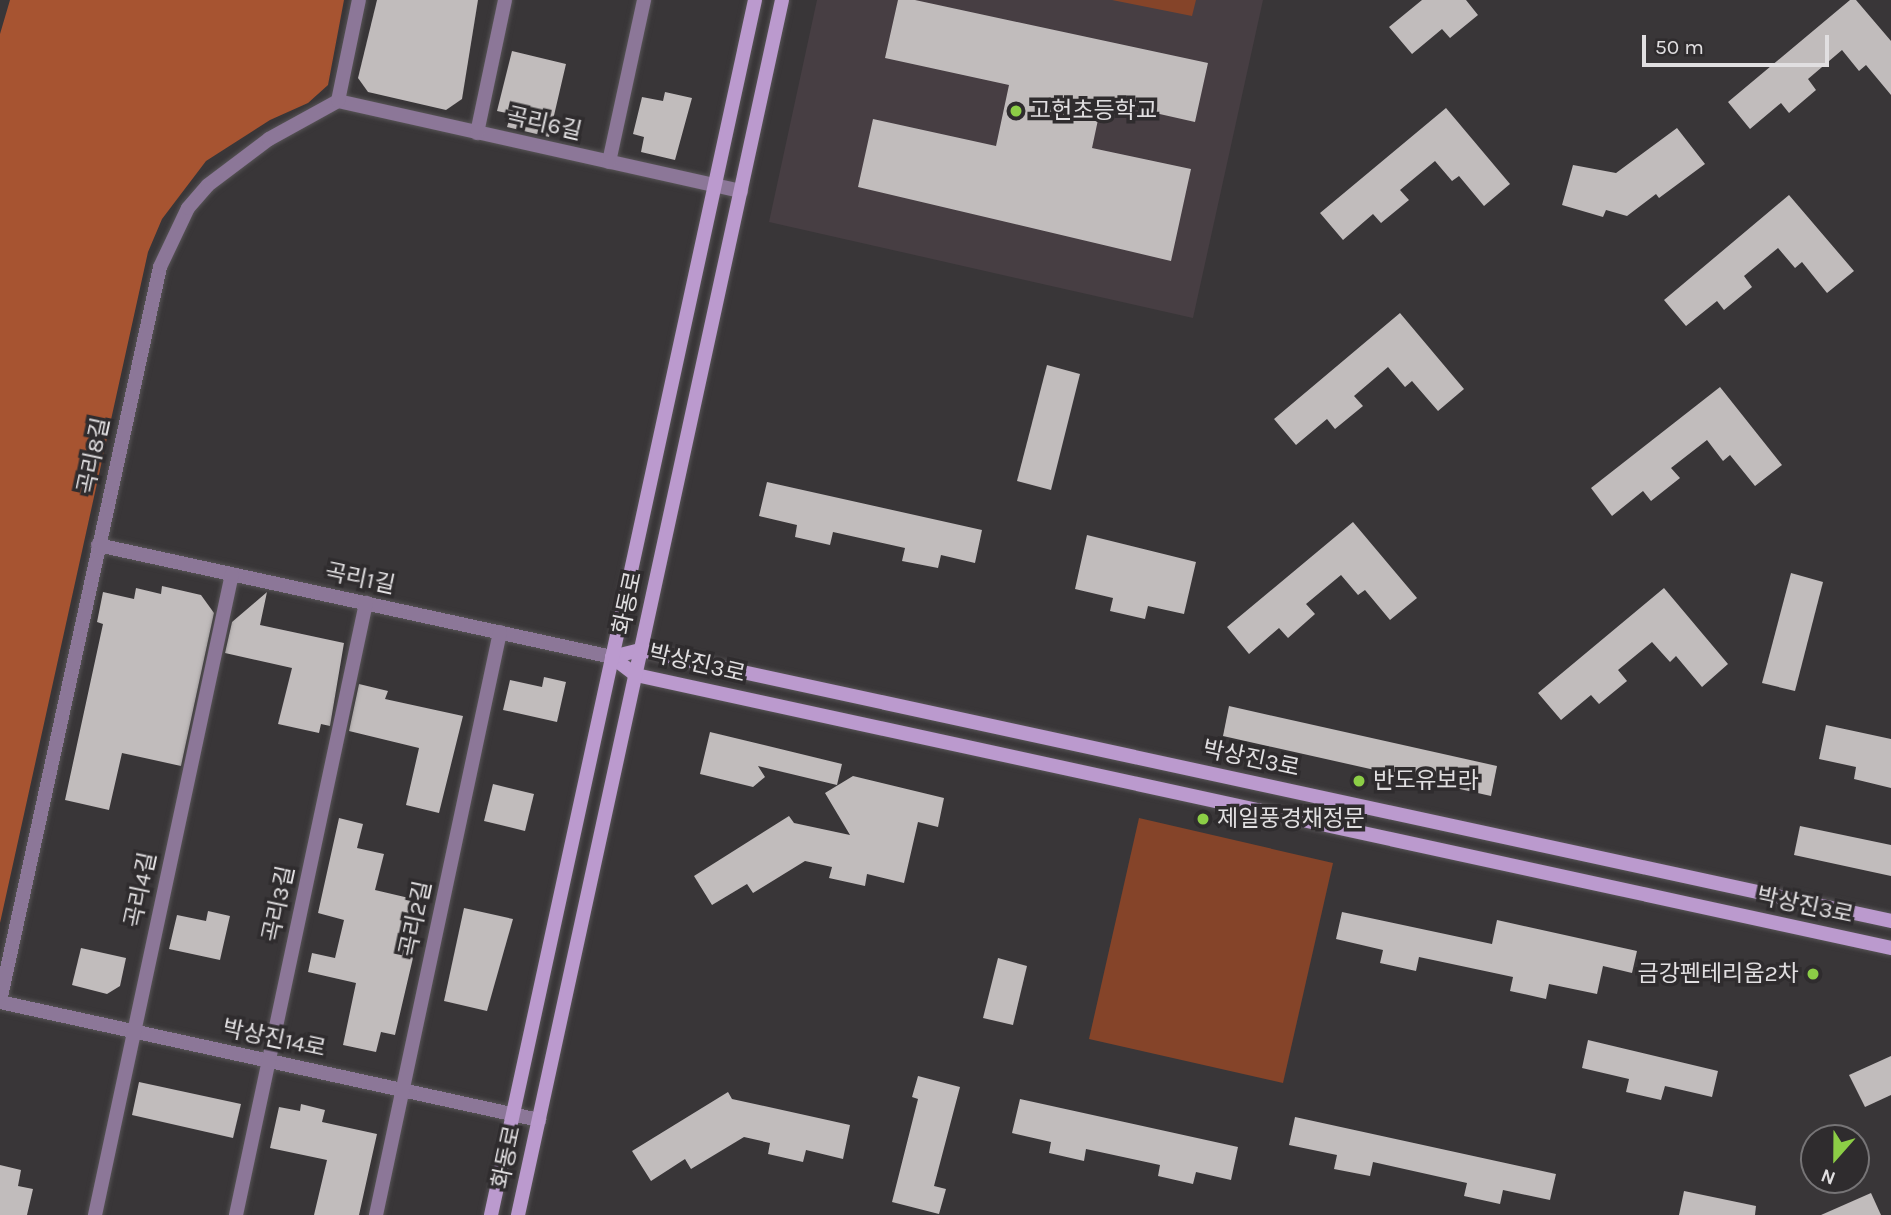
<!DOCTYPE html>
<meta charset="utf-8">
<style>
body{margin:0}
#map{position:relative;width:1891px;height:1215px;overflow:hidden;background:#393638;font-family:Karla,"Noto Sans KR",sans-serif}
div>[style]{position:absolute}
.built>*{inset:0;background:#473e43}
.green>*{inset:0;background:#854429}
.forest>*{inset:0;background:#a75431}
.building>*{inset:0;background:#c1bcbc}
.roads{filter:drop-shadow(0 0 2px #575456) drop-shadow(0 0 2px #575456)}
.street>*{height:14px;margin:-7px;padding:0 7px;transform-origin:7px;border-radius:7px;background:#8c7798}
.secondary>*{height:14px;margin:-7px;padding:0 7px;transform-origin:7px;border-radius:7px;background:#bb9ace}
.dots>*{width:19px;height:19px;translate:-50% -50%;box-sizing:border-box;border:4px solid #2f2c2e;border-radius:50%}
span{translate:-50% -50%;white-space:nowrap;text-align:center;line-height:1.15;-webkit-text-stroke:7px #2f2c2e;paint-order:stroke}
.poi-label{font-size:23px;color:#e1dfe1}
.left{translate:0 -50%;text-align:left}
.right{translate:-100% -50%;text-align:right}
.street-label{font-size:23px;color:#e1dfe1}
.north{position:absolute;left:1800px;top:1124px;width:70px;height:70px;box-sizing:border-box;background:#2f2c2e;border:2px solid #767476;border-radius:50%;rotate:201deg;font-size:19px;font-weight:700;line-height:28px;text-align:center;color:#e1dfe1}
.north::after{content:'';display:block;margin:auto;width:24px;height:32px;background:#8cce46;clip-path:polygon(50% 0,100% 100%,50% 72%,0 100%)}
.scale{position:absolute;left:1642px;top:35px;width:187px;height:32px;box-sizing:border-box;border:4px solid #e1dfe1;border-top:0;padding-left:9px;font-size:21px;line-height:24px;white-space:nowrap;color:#e1dfe1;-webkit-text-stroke:5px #2f2c2e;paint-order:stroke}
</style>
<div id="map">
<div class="built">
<div style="clip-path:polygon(817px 0,1263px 0,1193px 318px,769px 222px)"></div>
</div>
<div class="green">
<div style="clip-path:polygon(1112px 0,1196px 0,1192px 16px)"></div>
<div style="clip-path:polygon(1139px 818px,1333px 863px,1283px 1083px,1089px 1039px)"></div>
</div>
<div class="forest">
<div style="clip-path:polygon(10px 0,344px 0,328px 85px,308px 103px,270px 120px,206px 161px,162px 219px,148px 252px,0 923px,0 34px)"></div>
</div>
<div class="building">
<div style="clip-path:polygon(377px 0,478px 0,462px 99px,446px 110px,368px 92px,358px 78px)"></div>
<div style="clip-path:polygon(898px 0,915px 0,1208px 63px,1195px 122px,1102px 101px,1092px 148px,1191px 169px,1171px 261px,858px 187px,873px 119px,996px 146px,1009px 85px,885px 58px)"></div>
<div style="clip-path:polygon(1422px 0,1466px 0,1478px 15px,1450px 38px,1442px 29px,1412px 54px,1389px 27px)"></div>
<div style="clip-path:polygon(1850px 0,1856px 0,1891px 41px,1891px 95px,1866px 65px,1859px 71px,1842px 50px,1808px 79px,1816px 90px,1789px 113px,1781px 103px,1750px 129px,1728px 102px)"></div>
<div style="clip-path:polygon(512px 51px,566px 64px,549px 137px,507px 127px,511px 114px,497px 111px)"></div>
<div style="clip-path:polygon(665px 92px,692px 98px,675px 160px,641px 152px,644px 137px,633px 134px,642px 97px,663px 101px)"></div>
<div style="clip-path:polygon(1446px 108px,1510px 184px,1484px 206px,1459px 176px,1452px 181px,1435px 161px,1400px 190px,1409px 200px,1381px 223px,1373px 214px,1343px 240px,1320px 213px)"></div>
<div style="clip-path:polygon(1677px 128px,1705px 164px,1659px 198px,1656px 194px,1627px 216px,1606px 210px,1603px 217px,1562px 205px,1573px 165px,1616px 173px)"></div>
<div style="clip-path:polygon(1789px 195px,1854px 271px,1827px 293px,1802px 262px,1795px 268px,1778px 248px,1744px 276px,1752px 287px,1724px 310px,1717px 301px,1686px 326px,1664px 300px)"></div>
<div style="clip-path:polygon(1400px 313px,1464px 389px,1438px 411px,1412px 381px,1405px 387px,1388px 367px,1354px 396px,1363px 406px,1335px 429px,1327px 419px,1296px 445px,1274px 419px)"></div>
<div style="clip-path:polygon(1047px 365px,1080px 374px,1051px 490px,1017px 481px)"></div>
<div style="clip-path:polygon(1720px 387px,1782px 465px,1755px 486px,1730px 455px,1723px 461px,1707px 440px,1671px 468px,1680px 478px,1651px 501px,1643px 491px,1612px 516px,1591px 488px)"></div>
<div style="clip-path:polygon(767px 482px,982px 530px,975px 563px,941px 555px,938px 568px,902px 561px,905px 548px,833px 532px,830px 545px,795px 537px,797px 525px,759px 516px)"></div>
<div style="clip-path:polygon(1353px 522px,1417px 598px,1390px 620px,1365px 590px,1358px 595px,1341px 575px,1306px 604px,1315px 614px,1288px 638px,1279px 628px,1249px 654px,1227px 627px)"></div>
<div style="clip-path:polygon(1087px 535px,1196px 562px,1184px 614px,1148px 606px,1145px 619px,1110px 611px,1113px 598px,1075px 589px)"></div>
<div style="clip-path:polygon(1791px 573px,1823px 582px,1795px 691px,1762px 683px)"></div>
<div style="clip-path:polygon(162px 586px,201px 595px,214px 613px,181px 766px,122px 753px,109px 810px,65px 800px,103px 624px,97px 622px,103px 592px,134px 599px,136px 588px,161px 594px)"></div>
<div style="clip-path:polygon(1664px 588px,1728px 664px,1702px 687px,1676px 656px,1670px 662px,1652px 642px,1618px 670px,1627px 681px,1599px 704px,1591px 695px,1561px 720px,1538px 693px)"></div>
<div style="clip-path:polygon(267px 592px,260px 625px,344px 643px,330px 726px,321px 724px,319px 733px,278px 724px,292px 668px,225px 653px,232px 622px)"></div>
<div style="clip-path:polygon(544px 677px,566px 682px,557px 722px,503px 710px,510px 680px,542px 687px)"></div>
<div style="clip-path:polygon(359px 684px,388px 691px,385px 699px,463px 716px,439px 813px,406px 805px,419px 748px,349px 731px)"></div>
<div style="clip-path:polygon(1229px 706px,1497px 766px,1491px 796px,1223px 736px)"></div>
<div style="clip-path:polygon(1826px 725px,1891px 739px,1891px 788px,1854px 779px,1856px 767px,1819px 759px)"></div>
<div style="clip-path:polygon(710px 732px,842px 764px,837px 785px,758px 766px,765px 777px,753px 787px,700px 774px)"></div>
<div style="clip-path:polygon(853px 776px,944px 798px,938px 827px,918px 822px,904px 883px,867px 874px,865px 886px,829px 878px,832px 867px,805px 861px,753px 893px,747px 884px,712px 905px,694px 876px,789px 816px,794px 823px,850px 835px,825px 793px)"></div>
<div style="clip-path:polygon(493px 784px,534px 794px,525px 831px,484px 821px)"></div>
<div style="clip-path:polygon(339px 818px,363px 824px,357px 848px,384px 854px,375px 890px,426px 902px,395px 1035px,381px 1032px,376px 1052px,343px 1045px,356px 983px,308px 972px,312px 953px,335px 958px,344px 920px,318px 913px)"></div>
<div style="clip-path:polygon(1800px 826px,1891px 845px,1891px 876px,1794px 855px)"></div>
<div style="clip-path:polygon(464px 908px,513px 919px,487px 1011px,444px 1001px)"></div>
<div style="clip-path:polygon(208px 911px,230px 916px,220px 960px,169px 949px,177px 915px,206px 921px)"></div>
<div style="clip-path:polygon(1342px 912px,1492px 944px,1497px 920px,1637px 951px,1632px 973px,1603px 966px,1597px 994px,1549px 984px,1546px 999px,1510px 991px,1513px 977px,1419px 957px,1416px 971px,1380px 963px,1383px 950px,1336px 939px)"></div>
<div style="clip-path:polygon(81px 948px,126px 958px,120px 986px,107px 994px,72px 985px)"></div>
<div style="clip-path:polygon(998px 958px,1027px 966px,1013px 1025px,983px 1018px)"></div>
<div style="clip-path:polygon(1588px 1040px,1718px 1071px,1712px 1097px,1665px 1086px,1661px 1100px,1626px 1092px,1629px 1079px,1582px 1068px)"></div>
<div style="clip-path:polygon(1891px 1056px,1891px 1095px,1865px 1107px,1849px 1075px)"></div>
<div style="clip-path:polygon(918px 1076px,960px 1087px,934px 1186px,946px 1189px,939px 1214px,892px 1202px,918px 1099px,912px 1097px)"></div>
<div style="clip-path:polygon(139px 1082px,241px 1104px,233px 1138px,132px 1115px)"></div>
<div style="clip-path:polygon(728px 1092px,732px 1099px,850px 1125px,843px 1159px,806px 1150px,803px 1162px,768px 1154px,770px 1143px,744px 1137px,691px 1169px,685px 1159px,651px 1181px,632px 1151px)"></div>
<div style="clip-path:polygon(1020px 1099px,1238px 1147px,1231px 1180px,1196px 1172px,1193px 1184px,1158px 1176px,1160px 1165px,1086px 1149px,1084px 1161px,1049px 1153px,1051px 1142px,1012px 1133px)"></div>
<div style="clip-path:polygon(301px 1104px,325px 1110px,322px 1122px,377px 1134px,359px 1215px,314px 1215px,327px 1160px,270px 1148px,279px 1107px,300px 1111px)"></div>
<div style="clip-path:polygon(1295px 1117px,1556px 1174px,1550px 1200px,1503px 1190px,1500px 1204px,1464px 1196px,1467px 1183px,1373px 1162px,1370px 1176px,1334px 1169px,1337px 1155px,1289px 1145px)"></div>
<div style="clip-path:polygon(0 1165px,21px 1170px,18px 1186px,33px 1189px,27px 1215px,0 1215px)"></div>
<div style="clip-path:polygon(1684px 1191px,1756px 1206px,1755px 1215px,1679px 1215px)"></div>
<div style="clip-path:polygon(1871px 1193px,1881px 1215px,1821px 1215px)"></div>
</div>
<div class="roads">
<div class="street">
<div style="left:338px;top:101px;width:413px;rotate:12.6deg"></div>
<div style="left:477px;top:133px;width:136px;rotate:-78.1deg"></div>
<div style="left:609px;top:162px;width:166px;rotate:-77.8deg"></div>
<div style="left:98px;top:545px;width:526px;rotate:12.29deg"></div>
<div style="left:0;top:1001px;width:751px;rotate:-77.7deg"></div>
<div style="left:160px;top:267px;width:65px;rotate:-64.6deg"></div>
<div style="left:188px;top:208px;width:30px;rotate:-49deg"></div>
<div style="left:208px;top:185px;width:76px;rotate:-37deg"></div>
<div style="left:269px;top:139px;width:79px;rotate:-28.8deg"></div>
<div style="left:338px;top:101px;width:103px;rotate:-78.3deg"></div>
<div style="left:0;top:1002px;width:552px;rotate:12.35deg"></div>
<div style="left:95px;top:1215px;width:655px;rotate:-77.94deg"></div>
<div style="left:236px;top:1215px;width:626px;rotate:-78.01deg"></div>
<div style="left:376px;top:1215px;width:596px;rotate:-77.99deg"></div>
</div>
<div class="secondary">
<div style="left:612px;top:657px;width:30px;rotate:37deg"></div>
<div style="left:636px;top:675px;width:1284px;rotate:12.27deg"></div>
<div style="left:612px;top:657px;width:30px;rotate:-14deg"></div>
<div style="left:641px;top:650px;width:1279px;rotate:12.23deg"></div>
<div style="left:491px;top:1215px;width:1243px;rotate:-77.74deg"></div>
<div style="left:518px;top:1215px;width:1243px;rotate:-77.74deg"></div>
</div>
</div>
<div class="dots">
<div style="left:1016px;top:111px;background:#8cce46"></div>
<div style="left:1359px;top:781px;background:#8cce46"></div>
<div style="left:1203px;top:819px;background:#8cce46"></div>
<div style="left:1813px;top:974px;background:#8cce46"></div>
</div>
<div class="poi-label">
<span class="left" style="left:1030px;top:111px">고헌초등학교</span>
<span class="left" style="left:1373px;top:781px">반도유보라</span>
<span class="left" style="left:1217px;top:819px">제일풍경채정문</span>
<span class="right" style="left:1799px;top:974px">금강펜테리움2차</span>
</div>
<div class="street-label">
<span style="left:544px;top:124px;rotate:13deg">곡리6길</span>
<span style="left:94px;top:456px;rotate:-78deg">곡리8길</span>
<span style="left:360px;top:579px;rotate:12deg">곡리1길</span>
<span style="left:628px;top:603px;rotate:-78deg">화동로</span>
<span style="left:697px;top:664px;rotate:13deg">박상진3로</span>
<span style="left:1251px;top:759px;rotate:12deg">박상진3로</span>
<span style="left:141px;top:890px;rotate:-78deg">곡리4길</span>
<span style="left:279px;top:904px;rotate:-78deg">곡리3길</span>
<span style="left:1805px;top:906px;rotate:12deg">박상진3로</span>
<span style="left:416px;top:919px;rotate:-78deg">곡리2길</span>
<span style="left:274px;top:1039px;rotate:12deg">박상진14로</span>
<span style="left:507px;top:1157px;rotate:-78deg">화동로</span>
</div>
<div class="north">N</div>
<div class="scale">50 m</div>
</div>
